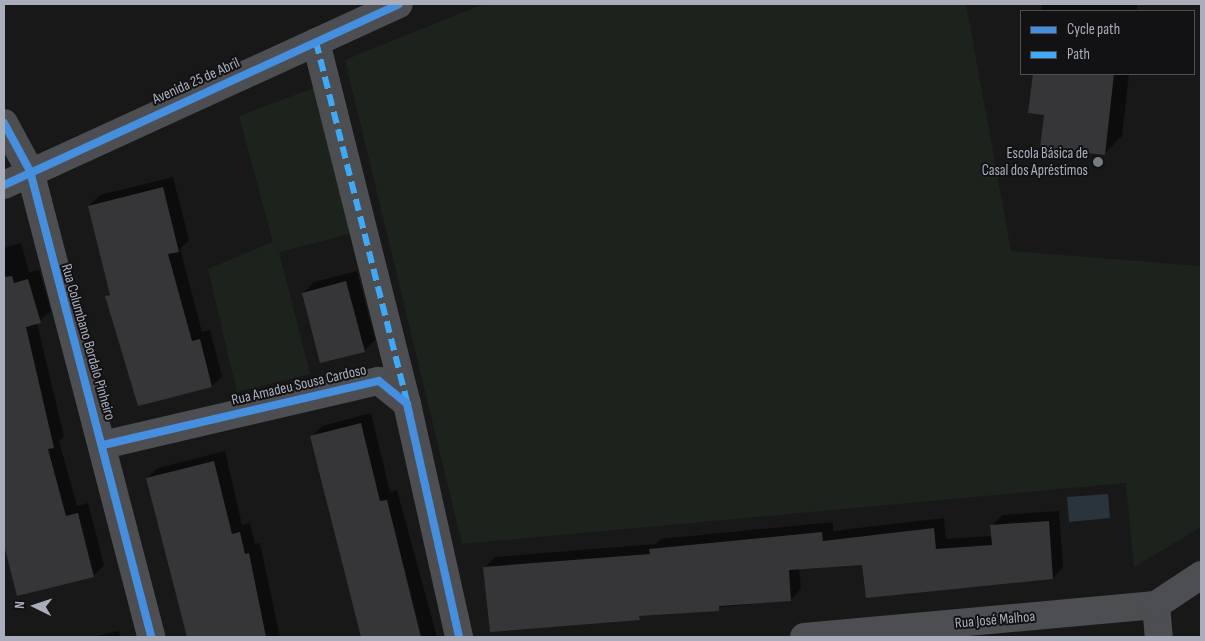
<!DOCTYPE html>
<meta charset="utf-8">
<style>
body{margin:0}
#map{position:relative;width:1205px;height:641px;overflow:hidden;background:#181819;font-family:"Sofia Sans Condensed",sans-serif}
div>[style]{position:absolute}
.green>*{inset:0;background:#1c231d}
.water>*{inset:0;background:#2a343c}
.shadow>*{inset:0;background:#0007}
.building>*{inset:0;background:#363638}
.minor>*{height:28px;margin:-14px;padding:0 14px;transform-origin:14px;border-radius:14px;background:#4c4e52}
.quiet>*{height:6px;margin-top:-3px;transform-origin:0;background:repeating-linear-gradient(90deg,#3fa9f5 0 12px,transparent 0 18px)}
.cycleway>*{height:8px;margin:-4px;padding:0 4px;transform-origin:4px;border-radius:4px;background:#468fdf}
.dots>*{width:14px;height:14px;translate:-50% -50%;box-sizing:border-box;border:2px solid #121215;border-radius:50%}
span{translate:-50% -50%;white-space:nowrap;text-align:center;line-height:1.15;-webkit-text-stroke:4px #121215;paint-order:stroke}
.street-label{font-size:15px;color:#a9aeba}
.poi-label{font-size:15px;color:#a9aeba}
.right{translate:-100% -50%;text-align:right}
.frame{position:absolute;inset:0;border:5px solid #a9aeba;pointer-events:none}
.legend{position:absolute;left:1020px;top:10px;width:175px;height:65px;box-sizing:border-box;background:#121215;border:1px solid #4e5057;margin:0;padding:6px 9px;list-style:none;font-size:15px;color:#a9aeba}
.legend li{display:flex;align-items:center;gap:10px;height:25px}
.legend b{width:25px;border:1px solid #4e5057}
.north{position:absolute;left:10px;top:581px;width:50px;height:50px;-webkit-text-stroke:4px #121215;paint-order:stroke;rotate:274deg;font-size:14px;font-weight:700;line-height:20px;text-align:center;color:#a9aeba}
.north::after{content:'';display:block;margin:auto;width:18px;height:22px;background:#a9aeba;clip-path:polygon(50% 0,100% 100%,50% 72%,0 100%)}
</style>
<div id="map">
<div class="green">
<div style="clip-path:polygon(484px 4px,966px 4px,1011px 251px,1201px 266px,1201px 527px,1134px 567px,1126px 483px,462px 544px,345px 60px)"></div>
<div style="clip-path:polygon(316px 87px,353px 233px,279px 252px,310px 374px,237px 392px,208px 269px,273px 242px,239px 116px)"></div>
</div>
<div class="water">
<div style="clip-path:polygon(1108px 494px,1110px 518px,1069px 522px,1067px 497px)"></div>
</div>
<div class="shadow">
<div style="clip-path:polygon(1036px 4px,1137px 4px,1137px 11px,1041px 11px,1042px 4px)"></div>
<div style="clip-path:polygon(1034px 74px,1129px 74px,1122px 136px,1104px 154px,1045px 114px,1030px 112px)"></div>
<div style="clip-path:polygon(173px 177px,189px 240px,180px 249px,202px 332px,210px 330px,222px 376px,212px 386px,107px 296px,111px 292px,89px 206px,100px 195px)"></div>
<div style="clip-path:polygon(21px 243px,29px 272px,39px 270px,51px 311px,37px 323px,64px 436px,59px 441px,77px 506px,88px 503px,104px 565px,93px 576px,18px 595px,4px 540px,8px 527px,4px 511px,4px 248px)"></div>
<div style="clip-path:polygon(357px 271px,375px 340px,364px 351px,303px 293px,314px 282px)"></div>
<div style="clip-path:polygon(371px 413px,390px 492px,397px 490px,437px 637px,362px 637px,312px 436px,322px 426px)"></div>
<div style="clip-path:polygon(225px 451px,242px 525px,250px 523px,255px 544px,260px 543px,280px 637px,188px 637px,147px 478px,158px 468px)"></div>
<div style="clip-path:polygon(1059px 511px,1063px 567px,1053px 578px,863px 564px,799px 568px,801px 589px,790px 600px,491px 631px,485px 567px,495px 557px,656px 544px,661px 539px,833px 522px,833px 531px,944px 518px,946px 539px,992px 536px,992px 526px,1002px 515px)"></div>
<div style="clip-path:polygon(119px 631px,120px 637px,92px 637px)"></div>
</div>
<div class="building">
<div style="clip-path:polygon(1033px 74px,1114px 74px,1105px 155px,1040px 148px,1044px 115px,1028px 113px)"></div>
<div style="clip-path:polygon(163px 187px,179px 252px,168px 254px,192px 341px,200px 339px,212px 387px,138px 406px,105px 296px,110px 295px,88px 206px)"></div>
<div style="clip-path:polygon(12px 276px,14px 283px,28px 279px,41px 323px,26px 327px,54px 448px,48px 449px,66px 516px,78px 513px,94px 577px,17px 596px,4px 545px,4px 277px)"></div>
<div style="clip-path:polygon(346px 281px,365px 352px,320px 363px,302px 293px)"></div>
<div style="clip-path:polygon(361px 423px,380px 501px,387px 500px,421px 637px,361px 637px,310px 436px)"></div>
<div style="clip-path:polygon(214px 461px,232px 534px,240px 532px,245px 554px,249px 553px,266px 637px,187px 637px,146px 478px)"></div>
<div style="clip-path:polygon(1049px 521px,1053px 579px,866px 598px,862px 565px,789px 570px,791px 601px,719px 606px,719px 611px,639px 616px,640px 620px,490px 632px,483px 567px,650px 554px,649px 549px,822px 532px,823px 541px,934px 528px,936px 549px,992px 545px,990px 525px)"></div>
</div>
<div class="minor">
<div style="left:316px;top:42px;width:373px;rotate:75.9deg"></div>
<div style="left:4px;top:123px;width:55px;rotate:61.6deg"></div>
<div style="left:30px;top:171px;width:481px;rotate:75.4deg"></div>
<div style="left:4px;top:185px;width:434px;rotate:-24.6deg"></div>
<div style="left:103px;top:445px;width:283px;rotate:-13.1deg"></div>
<div style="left:379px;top:381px;width:36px;rotate:39deg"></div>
<div style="left:407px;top:404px;width:239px;rotate:77.4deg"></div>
<div style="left:1156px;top:605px;width:32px;rotate:85deg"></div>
<div style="left:804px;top:637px;width:353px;rotate:-5.2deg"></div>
<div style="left:1156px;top:605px;width:54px;rotate:-33.7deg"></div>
</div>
<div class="quiet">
<div style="left:316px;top:42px;width:371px;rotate:75.8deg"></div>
</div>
<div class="cycleway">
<div style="left:4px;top:123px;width:55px;rotate:61.6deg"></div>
<div style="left:30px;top:171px;width:481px;rotate:75.4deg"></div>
<div style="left:4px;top:185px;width:434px;rotate:-24.6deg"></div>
<div style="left:103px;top:445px;width:283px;rotate:-13.1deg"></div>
<div style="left:379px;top:381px;width:36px;rotate:39deg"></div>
<div style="left:407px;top:404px;width:239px;rotate:77.4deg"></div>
</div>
<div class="dots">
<div style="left:1098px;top:162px;background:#767a82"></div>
</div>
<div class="street-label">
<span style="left:196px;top:81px;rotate:-24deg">Avenida 25 de Abril</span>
<span style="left:88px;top:342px;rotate:74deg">Rua Columbano Bordalo Pinheiro</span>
<span style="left:299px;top:385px;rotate:-13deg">Rua Amadeu Sousa Cardoso</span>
<span style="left:995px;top:620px;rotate:-5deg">Rua José Malhoa</span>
</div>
<div class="poi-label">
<span class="right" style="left:1088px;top:162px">Escola Básica de<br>Casal dos Apréstimos</span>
</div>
<div class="frame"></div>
<ul class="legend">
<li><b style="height:6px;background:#468fdf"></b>Cycle path</li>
<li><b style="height:6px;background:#3fa9f5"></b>Path</li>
</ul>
<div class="north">N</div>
</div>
